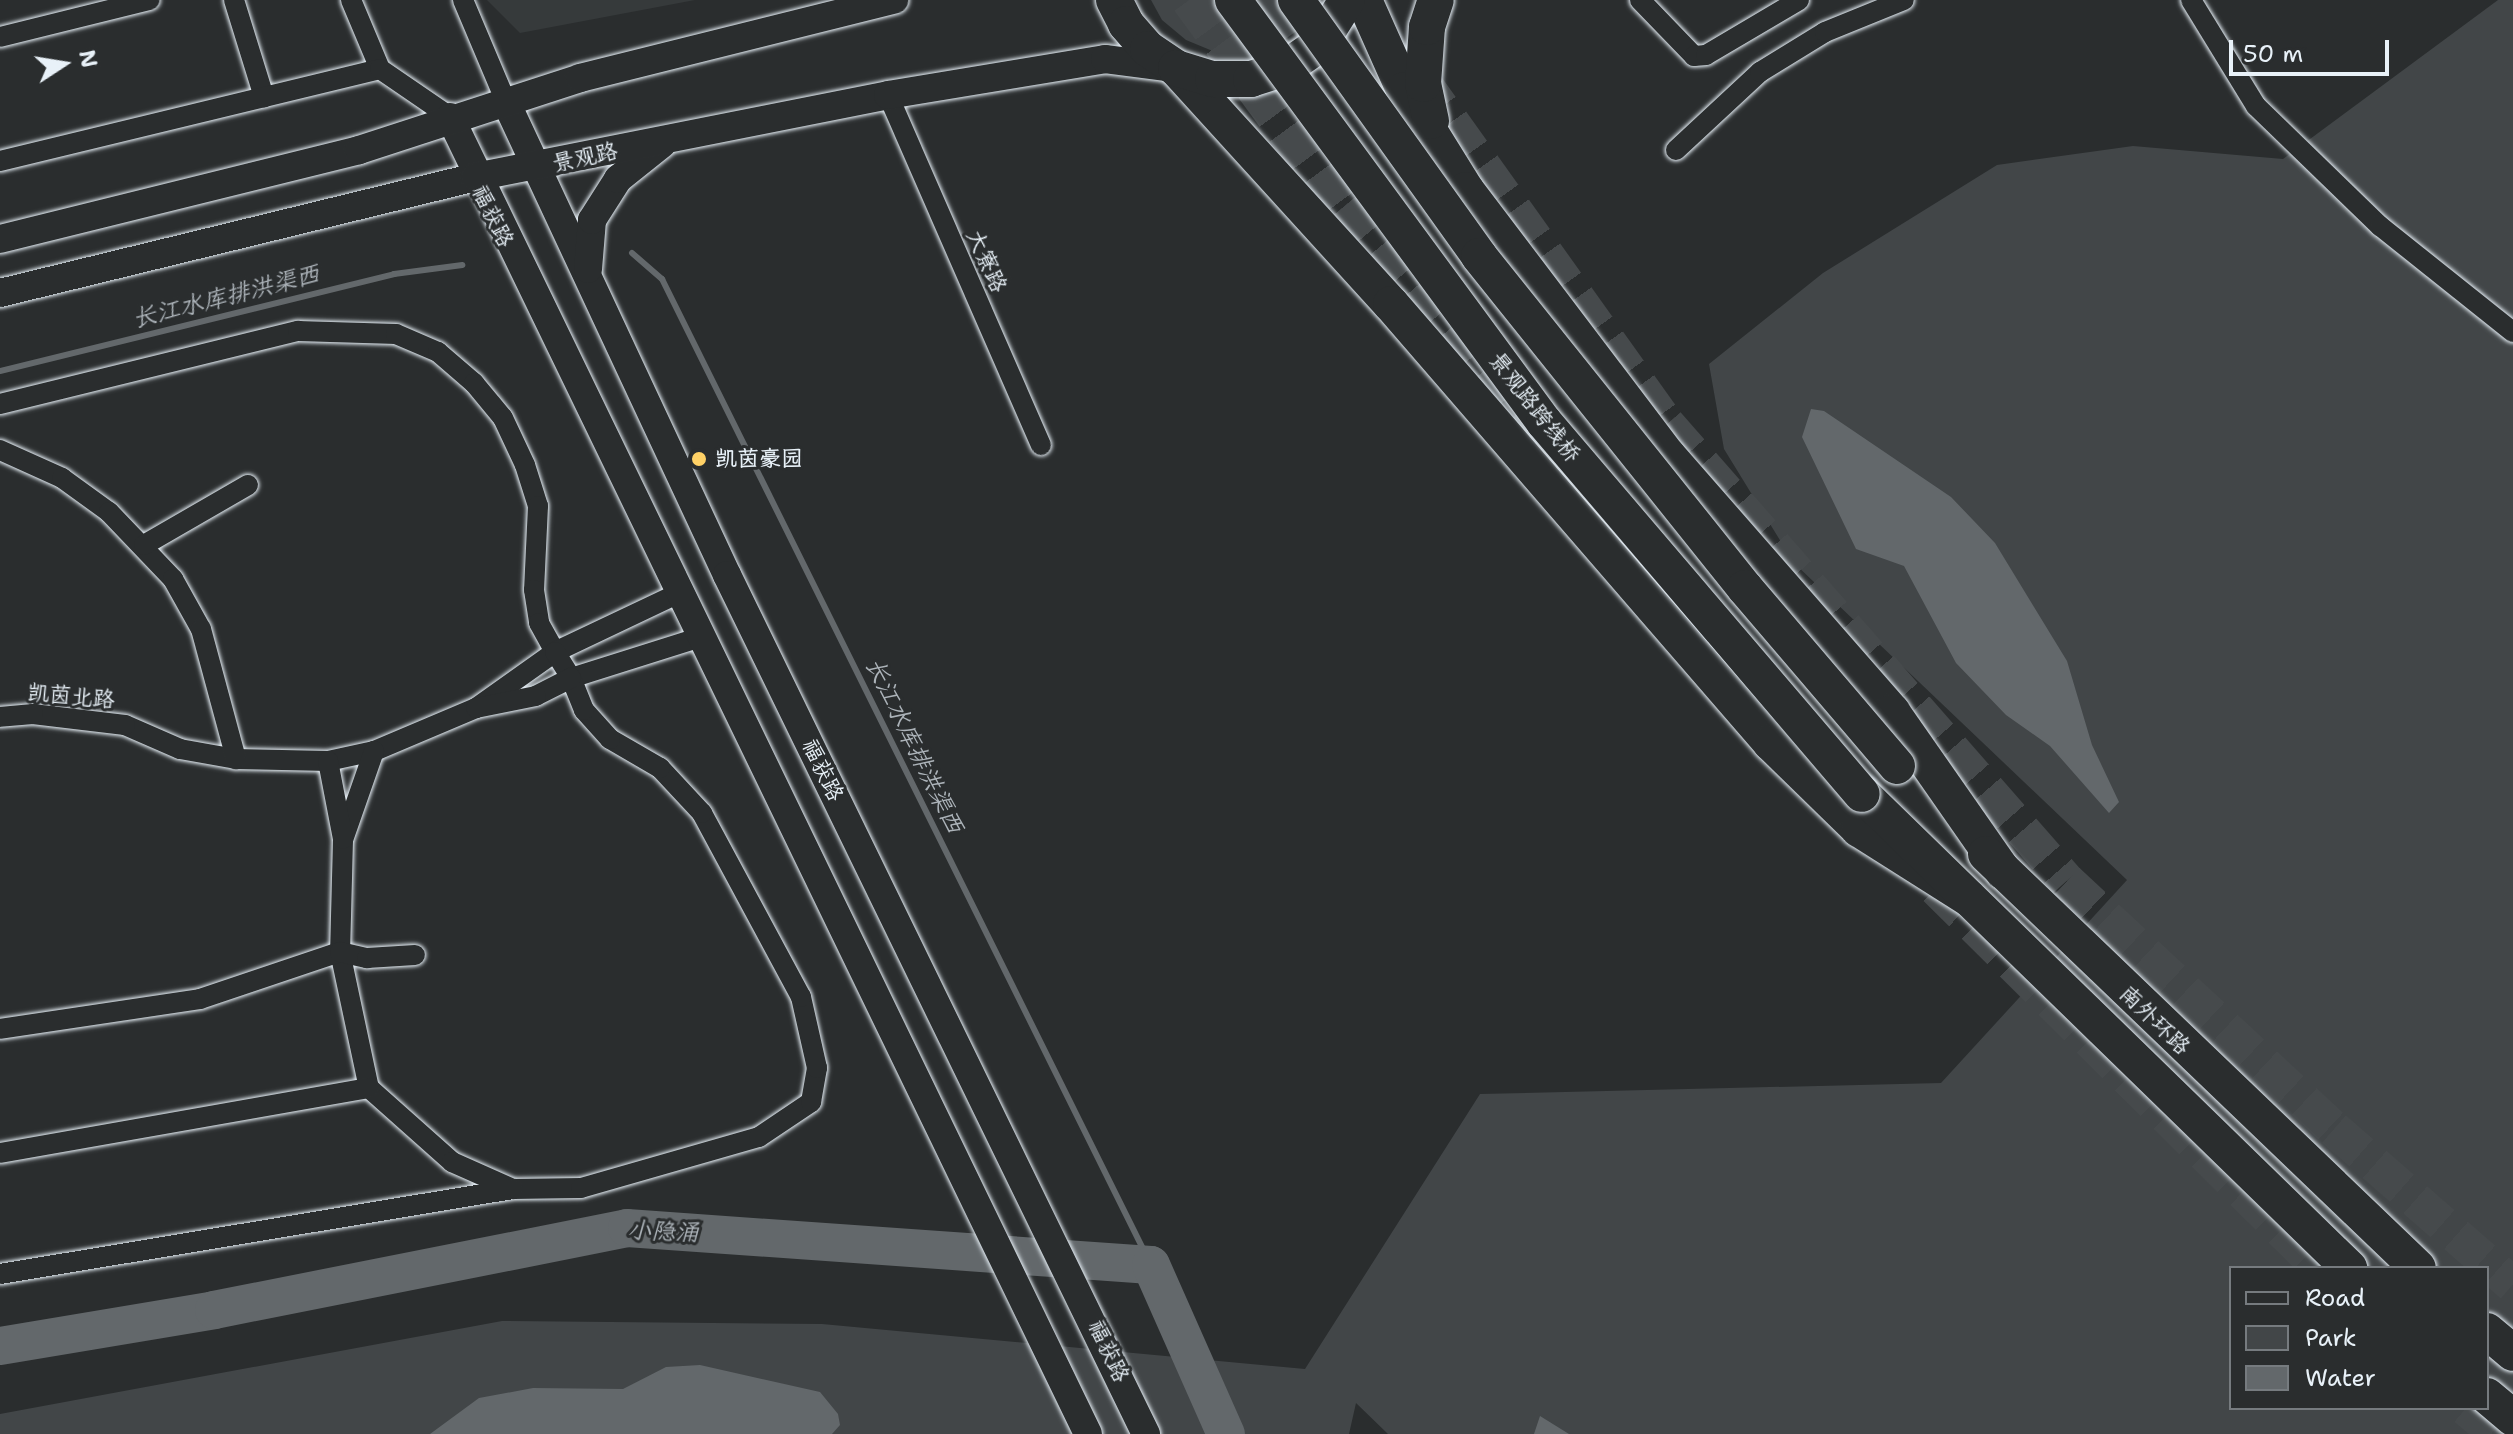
<!DOCTYPE html>
<meta charset="utf-8">
<style>
body{margin:0}
#map{position:relative;width:2513px;height:1434px;overflow:hidden;background:#2a2d2e;font-family:"Shantell Sans","LXGW WenKai TC",sans-serif}
div>[style]{position:absolute}
.built>*{inset:0;background:#363a3b}
.green>*{inset:0;background:#424648}
.water>*{inset:0;background:#63686b}
.stream>*{height:6px;margin:-3px;padding:0 3px;transform-origin:3px;border-radius:3px;background:#63686b}
.river>*{height:38px;margin:-19px;padding:0 19px;transform-origin:19px;border-radius:19px;background:#63686b}
.highway-tunnel>*{height:36px;margin-top:-18px;transform-origin:0;background:repeating-linear-gradient(90deg,#464a4c 0 36px,transparent 0 54px)}
.roads{filter:drop-shadow(0 0 2px #e8f1f8) drop-shadow(0 0 2px #e8f1f8)}
.street>*{height:20px;margin:-10px;padding:0 10px;transform-origin:10px;border-radius:10px;background:#2a2d2e}
.secondary>*{height:28px;margin:-14px;padding:0 14px;transform-origin:14px;border-radius:14px;background:#2a2d2e}
.highway>*{height:36px;margin:-18px;padding:0 18px;transform-origin:18px;border-radius:18px;background:#2a2d2e}
.bridges{filter:drop-shadow(0 0 2px #e8f1f8) drop-shadow(0 0 2px #e8f1f8)}
.highway-bridge>*{height:36px;margin:-18px;padding:0 18px;transform-origin:18px;border-radius:18px;background:#2a2d2e}
.dots>*{width:22px;height:22px;translate:-50% -50%;box-sizing:border-box;border:4px solid #2a2d2e;border-radius:50%}
span{translate:-50% -50%;white-space:nowrap;text-align:center;line-height:1.15;-webkit-text-stroke:6px #2a2d2e;paint-order:stroke}
.street-label{font-size:22px;color:#e8f1f8}
.poi-label{font-size:22px;color:#e8f1f8;font-weight:700}
.left{translate:0 -50%;text-align:left}
.water-label{font-size:24px;color:#acb3b9;font-style:italic}
.legend{position:absolute;left:2229px;top:1266px;width:260px;height:144px;box-sizing:border-box;background:#2a2d2e;border:2px solid #767b7f;margin:0;padding:10px 14px;list-style:none;font-size:24px;color:#e8f1f8}
.legend li{display:flex;align-items:center;gap:16px;height:40px}
.legend b{width:40px;border:2px solid #767b7f}
.north{position:absolute;left:24px;top:24px;width:80px;height:80px;-webkit-text-stroke:6px #2a2d2e;paint-order:stroke;rotate:78deg;font-size:22px;font-weight:700;line-height:32px;text-align:center;color:#e8f1f8}
.north::after{content:'';display:block;margin:auto;width:28px;height:36px;background:#e8f1f8;clip-path:polygon(50% 0,100% 100%,50% 72%,0 100%)}
.scale{position:absolute;left:2229px;top:40px;width:160px;height:36px;box-sizing:border-box;border:4px solid #e8f1f8;border-top:0;padding-left:10px;font-size:24px;line-height:28px;white-space:nowrap;color:#e8f1f8;-webkit-text-stroke:6px #2a2d2e;paint-order:stroke}
</style>
<div id="map">
<div class="built">
<div style="clip-path:polygon(487px 0,695px 0,520px 33px)"></div>
</div>
<div class="green">
<div style="clip-path:polygon(1151px 0,1321px 0,1302px 27px,1277px 45px,1247px 53px,1215px 52px,1186px 40px,1162px 20px)"></div>
<div style="clip-path:polygon(evenodd,2498px 0,2513px 0,2513px 1434px,1388px 1434px,1356px 1403px,1349px 1434px,0 1434px,0 1414px,502px 1321px,822px 1324px,1305px 1369px,1480px 1094px,1941px 1083px,2127px 880px,1794px 563px,1724px 449px,1709px 364px,1823px 273px,1997px 165px,2133px 146px,2283px 159px,2498px 0,2231px 1268px,2487px 1268px,2487px 1408px,2231px 1408px,2231px 1268px)"></div>
</div>
<div class="water">
<div style="clip-path:polygon(1811px 409px,1824px 411px,1951px 497px,1995px 543px,2067px 661px,2092px 745px,2119px 802px,2109px 813px,2050px 746px,2006px 715px,1956px 663px,1904px 566px,1856px 549px,1802px 437px)"></div>
<div style="clip-path:polygon(700px 1365px,820px 1392px,838px 1414px,840px 1425px,832px 1434px,430px 1434px,479px 1398px,533px 1388px,623px 1389px,666px 1367px)"></div>
<div style="clip-path:polygon(1540px 1416px,1569px 1434px,1534px 1434px)"></div>
</div>
<div class="stream">
<div style="left:632px;top:253px;width:40px;rotate:41deg"></div>
<div style="left:662px;top:279px;width:1101px;rotate:63.62deg"></div>
<div style="left:0;top:371px;width:406px;rotate:-13.8deg"></div>
<div style="left:394px;top:274px;width:69px;rotate:-7.5deg"></div>
</div>
<div class="river">
<div style="left:0;top:1346px;width:217px;rotate:-9.5deg"></div>
<div style="left:214px;top:1310px;width:421px;rotate:-11.2deg"></div>
<div style="left:627px;top:1228px;width:525px;rotate:4.04deg"></div>
<div style="left:1151px;top:1265px;width:185px;rotate:66.1deg"></div>
</div>
<div class="highway-tunnel">
<div style="left:1189px;top:0;width:258px;rotate:53.7deg"></div>
<div style="left:1342px;top:208px;width:540px;rotate:50.03deg"></div>
<div style="left:1420px;top:78px;width:425px;rotate:54.5deg"></div>
<div style="left:1667px;top:424px;width:607px;rotate:48.81deg"></div>
<div style="left:2067px;top:881px;width:364px;rotate:42.9deg"></div>
<div style="left:2334px;top:1129px;width:237px;rotate:41.1deg"></div>
<div style="left:1936px;top:888px;width:540px;rotate:44.7deg"></div>
<div style="left:2466px;top:1408px;width:40px;rotate:40deg"></div>
</div>
<div class="roads">
<div class="street">
<div style="left:234px;top:0;width:102px;rotate:72.8deg"></div>
<div style="left:351px;top:0;width:75px;rotate:67.2deg"></div>
<div style="left:463px;top:0;width:111px;rotate:67.1deg"></div>
<div style="left:1640px;top:0;width:78px;rotate:46deg"></div>
<div style="left:1694px;top:56px;width:12px;rotate:-5deg"></div>
<div style="left:1706px;top:55px;width:108px;rotate:-30.6deg"></div>
<div style="left:2191px;top:0;width:124px;rotate:58.5deg"></div>
<div style="left:2256px;top:106px;width:173px;rotate:44.1deg"></div>
<div style="left:2380px;top:226px;width:170px;rotate:38.6deg"></div>
<div style="left:0;top:37px;width:154px;rotate:-13.9deg"></div>
<div style="left:888px;top:95px;width:382px;rotate:66.4deg"></div>
<div style="left:1676px;top:150px;width:115px;rotate:-42.9deg"></div>
<div style="left:1760px;top:72px;width:76px;rotate:-31.6deg"></div>
<div style="left:1825px;top:32px;width:85px;rotate:-22.1deg"></div>
<div style="left:0;top:161px;width:391px;rotate:-13.6deg"></div>
<div style="left:380px;top:69px;width:85px;rotate:34.4deg"></div>
<div style="left:0;top:404px;width:307px;rotate:-13.8deg"></div>
<div style="left:298px;top:331px;width:98px;rotate:1.8deg"></div>
<div style="left:396px;top:334px;width:46px;rotate:23.2deg"></div>
<div style="left:438px;top:352px;width:48px;rotate:40.7deg"></div>
<div style="left:474px;top:383px;width:45px;rotate:50.4deg"></div>
<div style="left:503px;top:418px;width:52px;rotate:64.9deg"></div>
<div style="left:525px;top:465px;width:43px;rotate:72.4deg"></div>
<div style="left:538px;top:506px;width:84px;rotate:92.7deg"></div>
<div style="left:534px;top:590px;width:33px;rotate:81deg"></div>
<div style="left:539px;top:623px;width:33px;rotate:61deg"></div>
<div style="left:555px;top:652px;width:97px;rotate:144.7deg"></div>
<div style="left:476px;top:708px;width:111px;rotate:157.1deg"></div>
<div style="left:374px;top:751px;width:47px;rotate:167.7deg"></div>
<div style="left:328px;top:761px;width:92px;rotate:-178.8deg"></div>
<div style="left:236px;top:759px;width:57px;rotate:-169.9deg"></div>
<div style="left:180px;top:749px;width:60px;rotate:-156.4deg"></div>
<div style="left:125px;top:725px;width:93px;rotate:-173.2deg"></div>
<div style="left:33px;top:714px;width:33px;rotate:175deg"></div>
<div style="left:0;top:450px;width:68px;rotate:24.3deg"></div>
<div style="left:62px;top:478px;width:58px;rotate:35.9deg"></div>
<div style="left:109px;top:512px;width:93px;rotate:46.3deg"></div>
<div style="left:173px;top:579px;width:57px;rotate:60.8deg"></div>
<div style="left:201px;top:629px;width:135px;rotate:74.9deg"></div>
<div style="left:144px;top:545px;width:120px;rotate:-30deg"></div>
<div style="left:677px;top:594px;width:135px;rotate:154.6deg"></div>
<div style="left:555px;top:652px;width:31px;rotate:58deg"></div>
<div style="left:571px;top:678px;width:133px;rotate:-17.5deg"></div>
<div style="left:374px;top:751px;width:94px;rotate:109.2deg"></div>
<div style="left:343px;top:840px;width:112px;rotate:91.5deg"></div>
<div style="left:340px;top:952px;width:139px;rotate:78deg"></div>
<div style="left:369px;top:1088px;width:111px;rotate:41.7deg"></div>
<div style="left:452px;top:1162px;width:67px;rotate:23.9deg"></div>
<div style="left:513px;top:1189px;width:68px;rotate:-0.8deg"></div>
<div style="left:581px;top:1188px;width:185px;rotate:-16deg"></div>
<div style="left:759px;top:1137px;width:63px;rotate:-33.9deg"></div>
<div style="left:811px;top:1102px;width:35px;rotate:-80deg"></div>
<div style="left:817px;top:1068px;width:73px;rotate:-102.7deg"></div>
<div style="left:801px;top:997px;width:209px;rotate:-118.3deg"></div>
<div style="left:702px;top:813px;width:62px;rotate:-133deg"></div>
<div style="left:660px;top:768px;width:58px;rotate:-149.9deg"></div>
<div style="left:610px;top:739px;width:39px;rotate:-132deg"></div>
<div style="left:584px;top:710px;width:35px;rotate:-112deg"></div>
<div style="left:571px;top:678px;width:39px;rotate:153deg"></div>
<div style="left:536px;top:696px;width:61px;rotate:168.7deg"></div>
<div style="left:328px;top:761px;width:79px;rotate:79.1deg"></div>
<div style="left:0;top:1029px;width:202px;rotate:-8.5deg"></div>
<div style="left:200px;top:999px;width:148px;rotate:-18.6deg"></div>
<div style="left:340px;top:952px;width:28px;rotate:13deg"></div>
<div style="left:367px;top:958px;width:48px;rotate:-3.6deg"></div>
<div style="left:0;top:1153px;width:375px;rotate:-10deg"></div>
<div style="left:0;top:1274px;width:520px;rotate:-9.41deg"></div>
</div>
<div class="secondary">
<div style="left:506px;top:102px;width:522px;rotate:64.96deg"></div>
<div style="left:727px;top:575px;width:956px;rotate:64deg"></div>
<div style="left:450px;top:117px;width:1463px;rotate:64.15deg"></div>
<div style="left:0;top:239px;width:370px;rotate:-13.9deg"></div>
<div style="left:359px;top:150px;width:232px;rotate:-18deg"></div>
<div style="left:580px;top:78px;width:324px;rotate:-14deg"></div>
<div style="left:588px;top:269px;width:49px;rotate:-85.3deg"></div>
<div style="left:592px;top:220px;width:49px;rotate:-57.6deg"></div>
<div style="left:618px;top:179px;width:56px;rotate:-38.5deg"></div>
<div style="left:0;top:293px;width:489px;rotate:-13.7deg"></div>
<div style="left:475px;top:177px;width:421px;rotate:-11.2deg"></div>
<div style="left:888px;top:95px;width:220px;rotate:-9.4deg"></div>
<div style="left:1105px;top:59px;width:70px;rotate:7.4deg"></div>
</div>
<div class="highway">
<div style="left:1114px;top:0;width:27px;rotate:63deg"></div>
<div style="left:1126px;top:24px;width:33px;rotate:49deg"></div>
<div style="left:1148px;top:49px;width:34px;rotate:34deg"></div>
<div style="left:1176px;top:68px;width:319px;rotate:47.7deg"></div>
<div style="left:1391px;top:304px;width:581px;rotate:49.12deg"></div>
<div style="left:1771px;top:743px;width:123px;rotate:44.3deg"></div>
<div style="left:1859px;top:829px;width:129px;rotate:32.3deg"></div>
<div style="left:1364px;top:0;width:98px;rotate:66deg"></div>
<div style="left:1404px;top:90px;width:118px;rotate:58.2deg"></div>
<div style="left:1466px;top:190px;width:335px;rotate:52.8deg"></div>
<div style="left:1669px;top:457px;width:339px;rotate:48.8deg"></div>
<div style="left:1892px;top:712px;width:194px;rotate:55.1deg"></div>
<div style="left:1176px;top:68px;width:39px;rotate:17deg"></div>
<div style="left:1213px;top:79px;width:38px"></div>
<div style="left:1251px;top:79px;width:38px;rotate:-18deg"></div>
<div style="left:1287px;top:67px;width:39px;rotate:-35deg"></div>
<div style="left:1319px;top:45px;width:53px;rotate:-58.1deg"></div>
<div style="left:1431px;top:121px;width:38px;rotate:-102deg"></div>
<div style="left:1423px;top:84px;width:57px;rotate:-86deg"></div>
<div style="left:1427px;top:27px;width:28px;rotate:-72deg"></div>
<div style="left:1862px;top:794px;width:680px;rotate:44.22deg"></div>
<div style="left:1986px;top:854px;width:598px;rotate:43.78deg"></div>
<div style="left:2487px;top:1331px;width:34px;rotate:40deg"></div>
<div style="left:2487px;top:1396px;width:34px;rotate:40deg"></div>
</div>
</div>
<div class="bridges">
<div class="highway-bridge">
<div style="left:1233px;top:0;width:524px;rotate:53.61deg"></div>
<div style="left:1544px;top:422px;width:489px;rotate:49.5deg"></div>
<div style="left:1296px;top:0;width:315px;rotate:54.4deg"></div>
<div style="left:1479px;top:256px;width:425px;rotate:51.3deg"></div>
<div style="left:1745px;top:588px;width:234px;rotate:49.5deg"></div>
</div>
</div>
<div class="dots">
<div style="left:699px;top:459px;background:#ffd166"></div>
</div>
<div class="street-label">
<span style="left:585px;top:157px;rotate:-12deg">景观路</span>
<span style="left:493px;top:216px;rotate:64deg">福获路</span>
<span style="left:987px;top:261px;rotate:66deg">大寮路</span>
<span style="left:1535px;top:407px;rotate:52deg">景观路跨线桥</span>
<span style="left:71px;top:696px;rotate:5deg">凯茵北路</span>
<span style="left:823px;top:770px;rotate:64deg">福获路</span>
<span style="left:2155px;top:1020px;rotate:44deg">南外环路</span>
<span style="left:1109px;top:1351px;rotate:65deg">福获路</span>
</div>
<div class="poi-label">
<span class="left" style="left:715px;top:459px">凯茵豪园</span>
</div>
<div class="water-label">
<span style="left:226px;top:297px;rotate:-14deg">长江水库排洪渠西</span>
<span style="left:914px;top:746px;rotate:64deg">长江水库排洪渠西</span>
<span style="left:663px;top:1232px;rotate:2deg">小隐涌</span>
</div>
<ul class="legend">
<li><b style="height:10px;background:#2a2d2e"></b>Road</li>
<li><b style="height:22px;background:#424648"></b>Park</li>
<li><b style="height:22px;background:#63686b"></b>Water</li>
</ul>
<div class="north">N</div>
<div class="scale">50 m</div>
</div>
